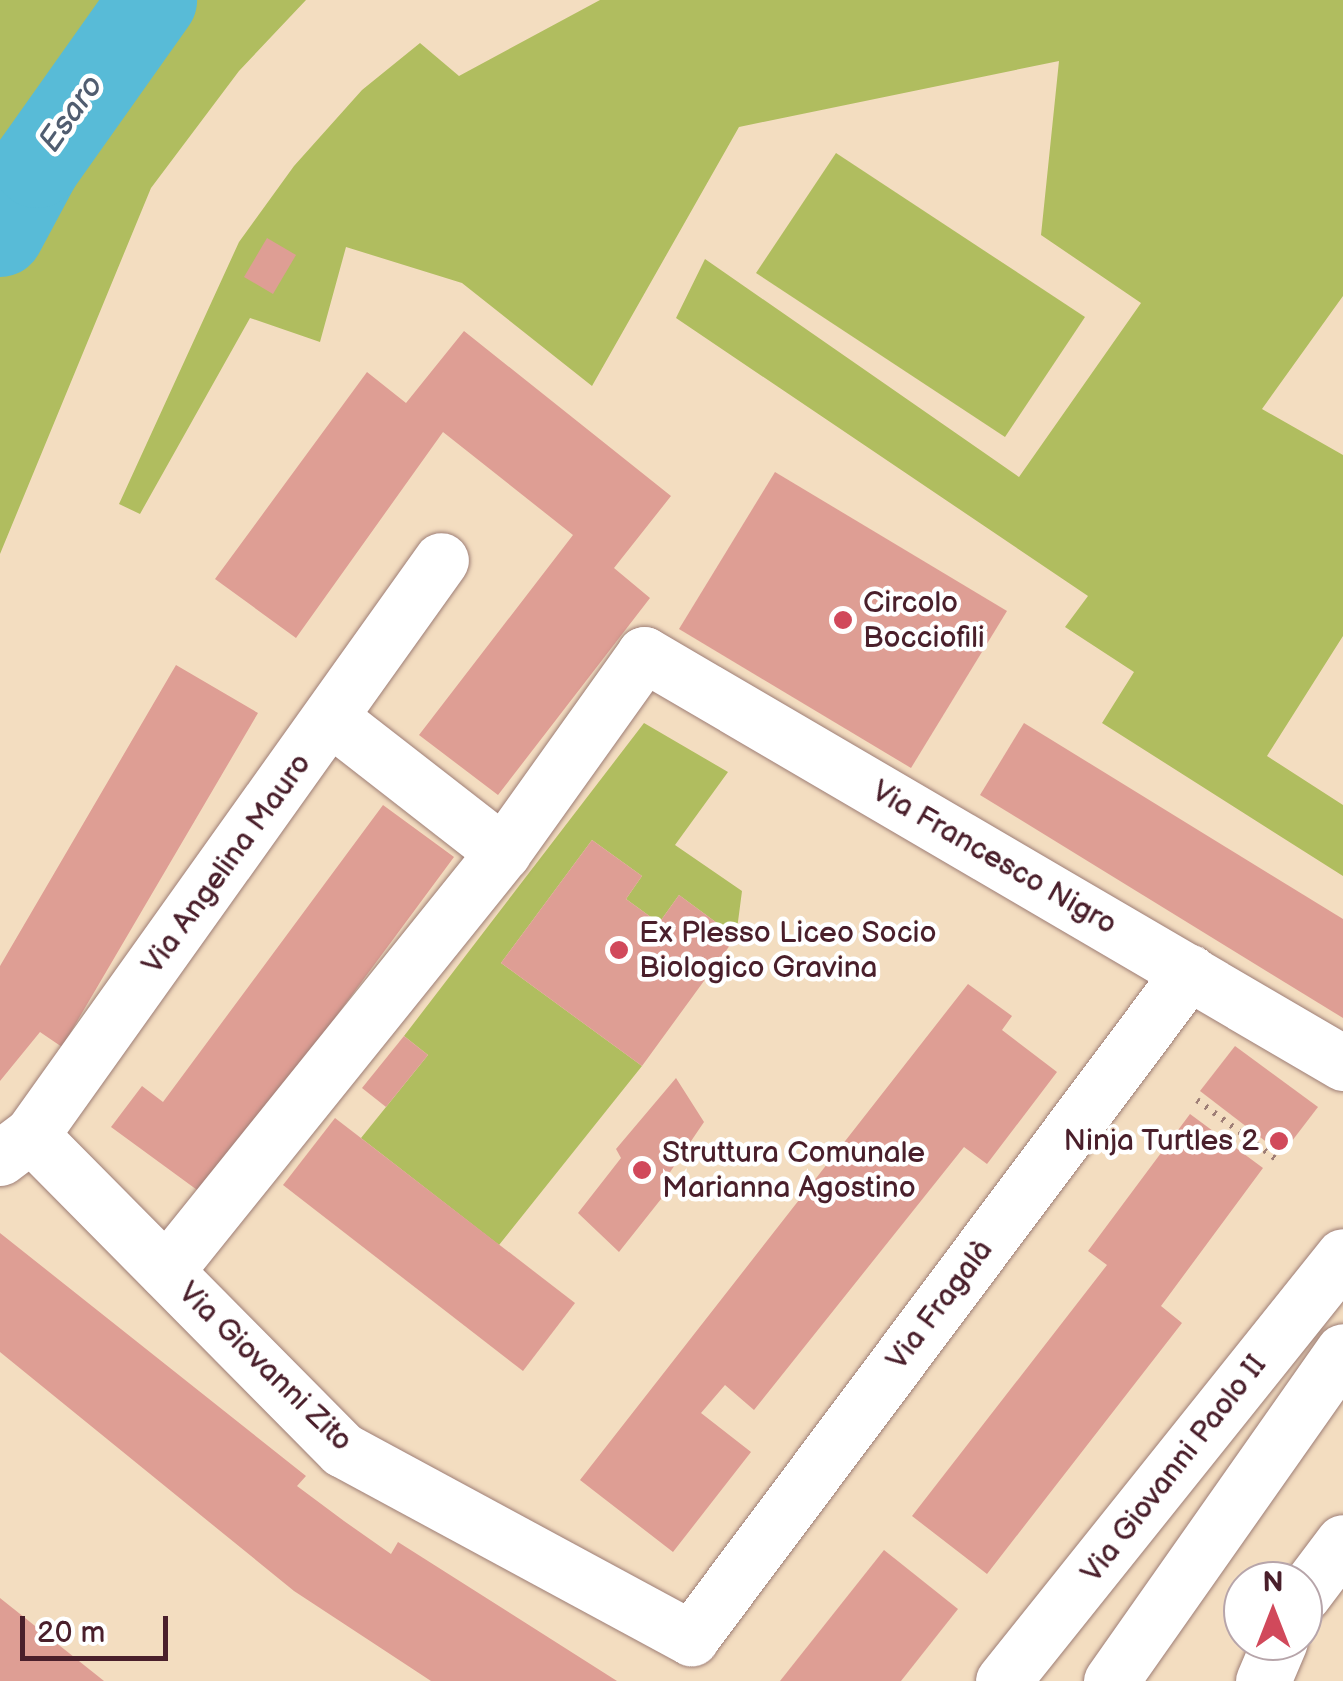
<!DOCTYPE html>
<meta charset="utf-8">
<style>
body{margin:0}
#map{position:relative;width:1343px;height:1681px;overflow:hidden;background:#f3ddc0;font-family:"Balsamiq Sans",sans-serif}
div>[style]{position:absolute}
.green>*{inset:0;background:#b0bd5f}
.river>*{height:88px;margin:-44px;padding:0 44px;transform-origin:44px;border-radius:44px;background:#58bbd7}
.building>*{inset:0;background:#de9e94}
.path>*{height:6px;margin-top:-3px;transform-origin:0;background:repeating-linear-gradient(90deg,#9e7e76 0 2.5px,transparent 0 10.5px)}
.roads{filter:drop-shadow(0 0 2px #9e7e76) drop-shadow(0 0 2px #9e7e76)}
.minor>*{height:55px;margin:-27.5px;padding:0 27.5px;transform-origin:27.5px;border-radius:27.5px;background:#fff}
.dots>*{width:28px;height:28px;translate:-50% -50%;box-sizing:border-box;border:5px solid #fff;border-radius:50%}
span{translate:-50% -50%;white-space:nowrap;text-align:center;line-height:1.15;-webkit-text-stroke:9px #fff;paint-order:stroke}
.poi-label{font-size:30px;color:#4a1f2b}
.left{translate:0 -50%;text-align:left}
.right{translate:-100% -50%;text-align:right}
.street-label{font-size:30px;color:#4a1f2b}
.water-label{font-size:32px;color:#505d70;font-style:italic}
.north{position:absolute;left:1223px;top:1561px;width:100px;height:100px;box-sizing:border-box;background:#fff;border:2px solid #b7a5aa;border-radius:50%;rotate:0deg;font-size:28px;font-weight:700;line-height:40px;text-align:center;color:#4a1f2b}
.north::after{content:'';display:block;margin:auto;width:35px;height:45px;background:#d1495b;clip-path:polygon(50% 0,100% 100%,50% 72%,0 100%)}
.scale{position:absolute;left:20px;top:1616px;width:148px;height:45px;box-sizing:border-box;border:5px solid #4a1f2b;border-top:0;padding-left:12px;font-size:30px;line-height:35px;white-space:nowrap;color:#4a1f2b;-webkit-text-stroke:8px #fff;paint-order:stroke}
</style>
<div id="map">
<div class="green">
<div style="clip-path:polygon(0 0,306px 0,239px 71px,151px 188px,0 554px)"></div>
<div style="clip-path:polygon(600px 0,1343px 0,1343px 296px,1262px 409px,1343px 455px,1343px 636px,1267px 756px,1343px 805px,1343px 876px,1102px 723px,1134px 672px,1065px 627px,1088px 596px,676px 318px,705px 259px,1019px 477px,1141px 303px,1041px 235px,1059px 61px,739px 127px,592px 386px,462px 283px,346px 247px,320px 342px,250px 318px,140px 514px,119px 504px,239px 242px,294px 166px,362px 90px,420px 43px,459px 76px)"></div>
<div style="clip-path:polygon(836px 153px,1085px 317px,1005px 437px,756px 273px)"></div>
<div style="clip-path:polygon(644px 723px,728px 772px,675px 845px,742px 891px,736px 937px,679px 895px,659px 923px,626px 899px,642px 876px,592px 840px,501px 963px,642px 1066px,499px 1245px,361px 1138px,428px 1055px,404px 1036px)"></div>
</div>
<div class="river">
<div style="left:0;top:233px;width:78px;rotate:-61.8deg"></div>
<div style="left:37px;top:164px;width:201px;rotate:-54.7deg"></div>
</div>
<div class="building">
<div style="clip-path:polygon(267px 238px,296px 255px,273px 294px,244px 277px)"></div>
<div style="clip-path:polygon(464px 331px,671px 496px,614px 568px,650px 598px,498px 795px,419px 735px,573px 535px,443px 432px,296px 638px,215px 579px,367px 372px,406px 403px)"></div>
<div style="clip-path:polygon(775px 472px,1007px 611px,911px 768px,679px 629px)"></div>
<div style="clip-path:polygon(176px 665px,258px 713px,62px 1047px,40px 1032px,0 1081px,0 966px)"></div>
<div style="clip-path:polygon(1024px 723px,1343px 919px,1343px 1018px,980px 795px)"></div>
<div style="clip-path:polygon(383px 805px,454px 857px,204px 1195px,111px 1127px,142px 1086px,163px 1102px)"></div>
<div style="clip-path:polygon(592px 840px,642px 876px,626px 899px,659px 923px,679px 895px,736px 937px,642px 1066px,501px 963px)"></div>
<div style="clip-path:polygon(968px 984px,1012px 1016px,1002px 1030px,1057px 1072px,987px 1164px,964px 1147px,754px 1410px,725px 1385px,701px 1413px,751px 1452px,673px 1552px,580px 1480px)"></div>
<div style="clip-path:polygon(404px 1036px,428px 1055px,386px 1107px,362px 1088px)"></div>
<div style="clip-path:polygon(1235px 1046px,1318px 1107px,1282px 1154px,1200px 1091px)"></div>
<div style="clip-path:polygon(676px 1078px,704px 1122px,664px 1181px,669px 1189px,619px 1252px,578px 1213px,621px 1158px,616px 1149px)"></div>
<div style="clip-path:polygon(1190px 1114px,1263px 1168px,1161px 1306px,1182px 1323px,987px 1574px,912px 1516px,1107px 1265px,1088px 1251px)"></div>
<div style="clip-path:polygon(335px 1118px,575px 1303px,523px 1371px,283px 1185px)"></div>
<div style="clip-path:polygon(0 1233px,306px 1476px,297px 1486px,344px 1521px,391px 1554px,398px 1542px,617px 1681px,431px 1681px,294px 1591px,0 1352px)"></div>
<div style="clip-path:polygon(884px 1550px,958px 1609px,901px 1681px,780px 1681px)"></div>
<div style="clip-path:polygon(0 1598px,104px 1681px,0 1681px)"></div>
</div>
<div class="path">
<div style="left:1197px;top:1100px;width:99px;rotate:36.8deg"></div>
</div>
<div class="roads">
<div class="minor">
<div style="left:332px;top:719px;width:217px;rotate:37.9deg"></div>
<div style="left:31px;top:1135px;width:443px;rotate:45.3deg"></div>
<div style="left:343px;top:1450px;width:396px;rotate:28.4deg"></div>
<div style="left:691px;top:1638px;width:832px;rotate:-53.21deg"></div>
<div style="left:0;top:1158px;width:39px;rotate:-37deg"></div>
<div style="left:31px;top:1135px;width:706px;rotate:-54.51deg"></div>
<div style="left:166px;top:1271px;width:538px;rotate:-51.19deg"></div>
<div style="left:503px;top:852px;width:243px;rotate:-54.5deg"></div>
<div style="left:644px;top:654px;width:810px;rotate:30.33deg"></div>
<div style="left:1303px;top:1595px;width:66px;rotate:-53deg"></div>
<div style="left:1003px;top:1681px;width:544px;rotate:-51.34deg"></div>
<div style="left:1111px;top:1681px;width:403px;rotate:-54.9deg"></div>
<div style="left:1263px;top:1681px;width:43px;rotate:-67deg"></div>
</div>
</div>
<div class="dots">
<div style="left:843px;top:620px;background:#d1495b"></div>
<div style="left:619px;top:950px;background:#d1495b"></div>
<div style="left:1279px;top:1141px;background:#d1495b"></div>
<div style="left:642px;top:1170px;background:#d1495b"></div>
</div>
<div class="poi-label">
<span class="left" style="left:863px;top:620px">Circolo<br>Bocciofili</span>
<span class="left" style="left:639px;top:950px">Ex Plesso Liceo Socio<br>Biologico Gravina</span>
<span class="right" style="left:1259px;top:1141px">Ninja Turtles 2</span>
<span class="left" style="left:662px;top:1170px">Struttura Comunale<br>Marianna Agostino</span>
</div>
<div class="street-label">
<span style="left:994px;top:858px;rotate:30deg">Via Francesco Nigro</span>
<span style="left:227px;top:864px;rotate:-54deg">Via Angelina Mauro</span>
<span style="left:940px;top:1305px;rotate:-53deg">Via Fragalà</span>
<span style="left:265px;top:1367px;rotate:44deg">Via Giovanni Zito</span>
<span style="left:1174px;top:1469px;rotate:-52deg">Via Giovanni Paolo II</span>
</div>
<div class="water-label">
<span style="left:72px;top:114px;rotate:-55deg">Esaro</span>
</div>
<div class="north">N</div>
<div class="scale">20 m</div>
</div>
